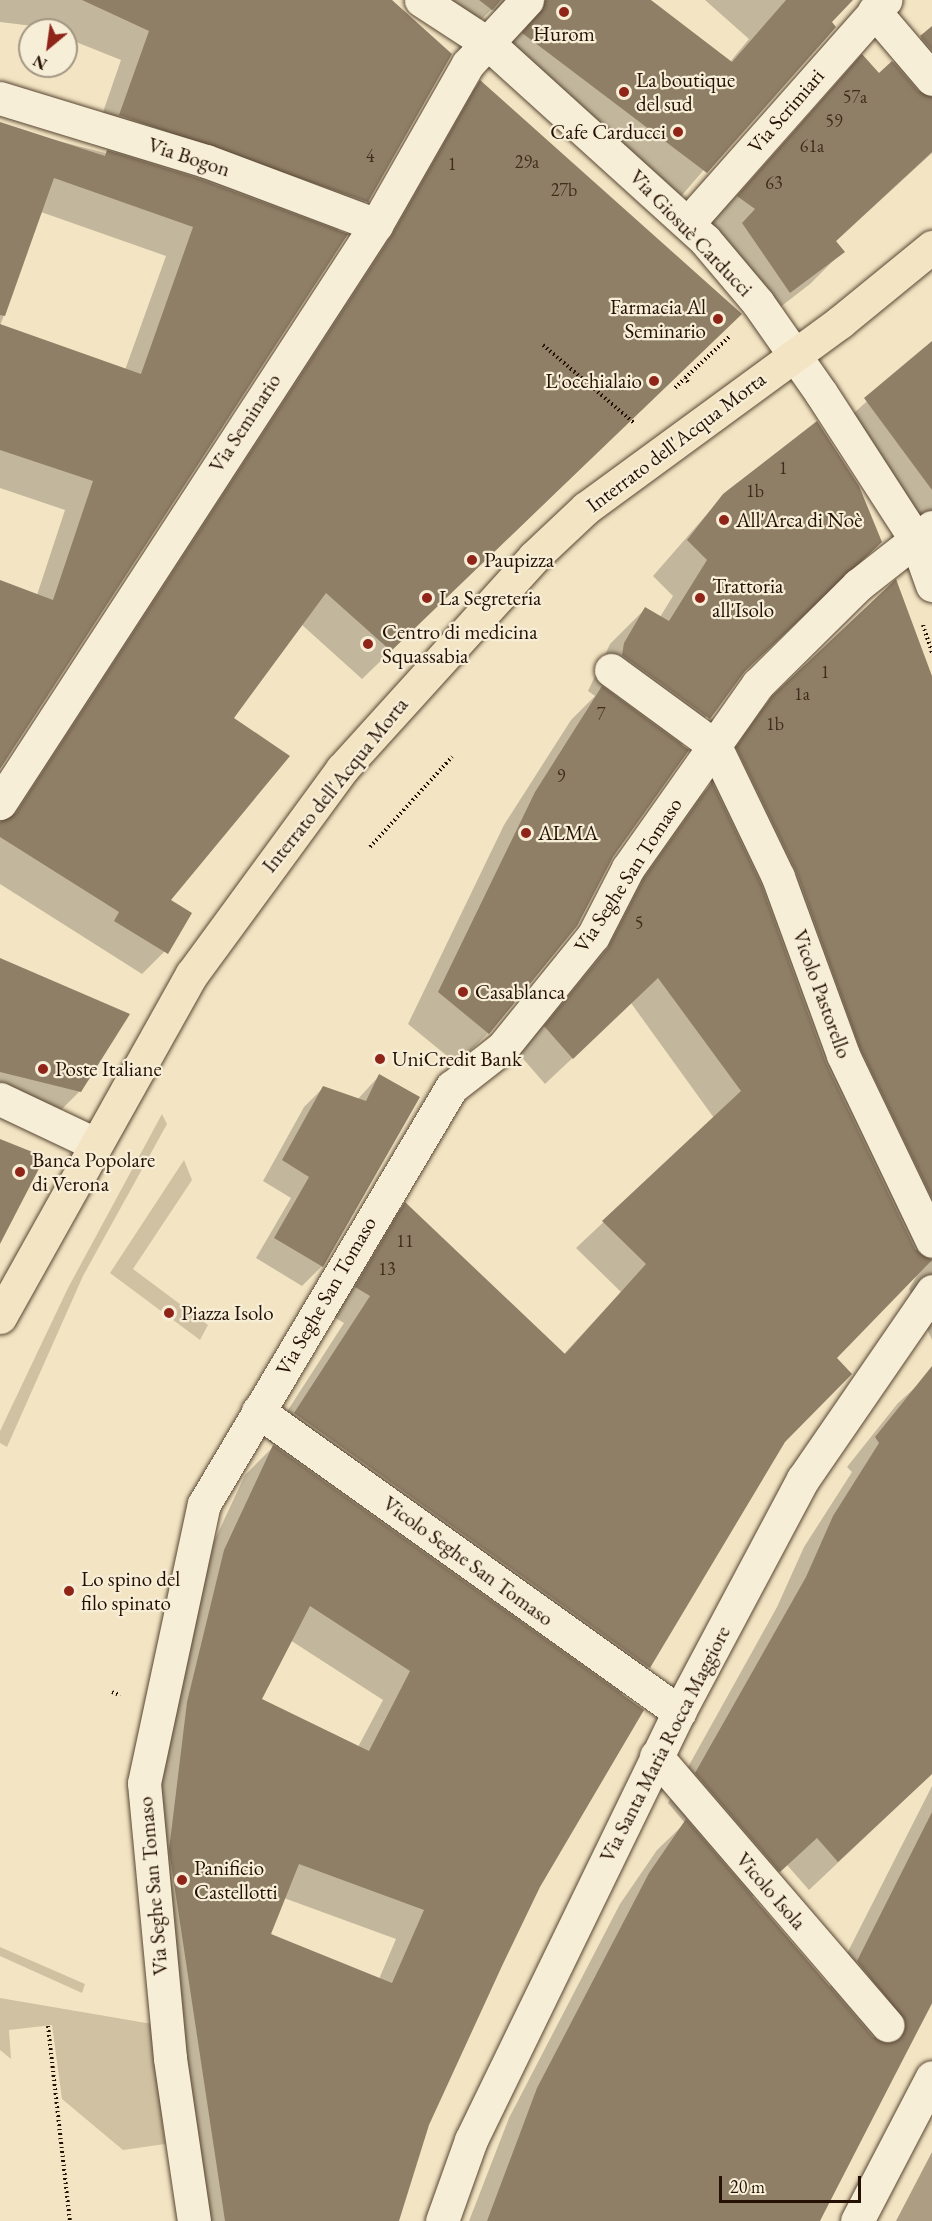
<!DOCTYPE html>
<meta charset="utf-8">
<style>
body{margin:0}
#map{position:relative;width:932px;height:2221px;overflow:hidden;background:#f3e5c3;font-family:"EB Garamond",serif}
div>[style]{position:absolute}
.green>*{inset:0;background:#d0c1a2}
.water>*{inset:0;background:#ad9d82}
.shadow>*{inset:0;background:#0003}
.building>*{inset:0;background:#907f67}
.path>*{height:4px;margin-top:-2px;transform-origin:0;background:repeating-linear-gradient(90deg,#251103 0 1.5px,transparent 0 4.5px)}
.roads{filter:drop-shadow(0 0 2px #584633) drop-shadow(0 0 2px #584633)}
.minor>*{height:33px;margin:-16.5px;padding:0 16.5px;transform-origin:16.5px;border-radius:16.5px;background:#f7eed8}
.major>*{height:33px;margin:-16.5px;padding:0 16.5px;transform-origin:16.5px;border-radius:16.5px;background:#f3e5c3}
.dots>*{width:16px;height:16px;translate:-50% -50%;box-sizing:border-box;border:3px solid #f7eed8;border-radius:50%}
span{translate:-50% -50%;white-space:nowrap;text-align:center;line-height:1.15;-webkit-text-stroke:4.5px #f7eed8;paint-order:stroke}
.number-label{font-size:18px;color:#402c1c}
.number-label span{-webkit-text-stroke-width:0}
.poi-label{font-size:21px;color:#251103}
.left{translate:0 -50%;text-align:left}
.right{translate:-100% -50%;text-align:right}
.street-label{font-size:21px;color:#251103}
.north{position:absolute;left:18px;top:18px;width:60px;height:60px;box-sizing:border-box;background:#f7eed8;border:2px solid #a39683;border-radius:50%;rotate:209deg;font-size:16px;font-weight:700;line-height:24px;text-align:center;color:#251103}
.north::after{content:'';display:block;margin:auto;width:21px;height:27px;background:#8f2418;clip-path:polygon(50% 0,100% 100%,50% 72%,0 100%)}
.scale{position:absolute;left:719px;top:2176px;width:142px;height:27px;box-sizing:border-box;border:3px solid #251103;border-top:0;padding-left:8px;font-size:18px;line-height:21px;white-space:nowrap;color:#251103;-webkit-text-stroke:4px #f7eed8;paint-order:stroke}
</style>
<div id="map">
<div class="green">
<div style="clip-path:polygon(162px 1114px,167px 1124px,83px 1276px,7px 1447px,0 1443px,0 1431px,68px 1288px)"></div>
<div style="clip-path:polygon(184px 1160px,192px 1180px,133px 1269px,208px 1325px,200px 1340px,110px 1273px)"></div>
<div style="clip-path:polygon(0 1947px,85px 1984px,82px 1993px,0 1956px)"></div>
<div style="clip-path:polygon(0 1998px,152px 2024px,165px 2144px,123px 2150px,62px 2099px,52px 2025px,9px 2030px,11px 2059px,0 2050px)"></div>
</div>
<div class="water">
<div style="clip-path:polygon(932px 2152px,932px 2221px,896px 2221px)"></div>
</div>
<div class="shadow">
<div style="clip-path:polygon(evenodd,0 0,390px 0,366px 201px,336px 232px,0 766px,0 581px,37px 595px,65px 510px,0 488px,0 126px,152px 165px,92px 144px,121px 60px,66px 38px,66px 30px,0 22px,0 0,41px 212px,166px 256px,125px 370px,0 326px,41px 212px)"></div>
<div style="clip-path:polygon(412px 0,648px 0,730px 62px,749px 39px,705px 0,850px 0,677px 201px,495px 62px,517px 35px,511px 14px,491px 10px,462px 38px)"></div>
<div style="clip-path:polygon(932px 28px,932px 153px,835px 242px,843px 251px,810px 284px,757px 325px,706px 229px,862px 56px,879px 75px)"></div>
<div style="clip-path:polygon(480px 82px,711px 343px,362px 679px,301px 624px,231px 719px,168px 900px,171px 945px,142px 974px,0 884px,0 821px,363px 266px,452px 111px)"></div>
<div style="clip-path:polygon(932px 343px,932px 571px,835px 430px)"></div>
<div style="clip-path:polygon(816px 423px,845px 577px,739px 677px,681px 746px,488px 1033px,457px 1064px,408px 1024px,504px 825px,571px 720px,595px 696px,588px 691px,610px 644px,645px 609px,660px 617px,673px 596px,653px 576px,728px 490px)"></div>
<div style="clip-path:polygon(evenodd,932px 676px,932px 1340px,909px 1289px,920px 1270px,835px 1358px,649px 1667px,621px 1695px,428px 2125px,398px 2221px,193px 2221px,141px 1879px,196px 1580px,245px 1475px,275px 1445px,268px 1441px,344px 1323px,329px 1314px,379px 1231px,405px 1204px,563px 1355px,621px 1292px,576px 1248px,714px 1118px,631px 1003px,545px 1084px,519px 1054px,685px 811px,712px 784px,708px 777px,744px 727px,773px 697px,932px 676px,290px 1640px,383px 1700px,358px 1747px,260px 1699px,290px 1640px,932px 676px,284px 1898px,396px 1939px,379px 1979px,269px 1935px,284px 1898px)"></div>
<div style="clip-path:polygon(0 960px,80px 1091px,51px 1120px,0 1107px)"></div>
<div style="clip-path:polygon(379px 1076px,418px 1097px,322px 1266px,302px 1286px,256px 1258px,291px 1198px,263px 1181px,304px 1107px,324px 1087px,357px 1100px)"></div>
<div style="clip-path:polygon(932px 1372px,932px 1774px,809px 1890px,787px 1865px,751px 1898px,829px 1989px,932px 1786px,932px 2004px,817px 2221px,469px 2221px,509px 2118px,620px 1904px,657px 1850px,685px 1823px,668px 1803px,777px 1607px,804px 1547px,852px 1472px,847px 1467px,898px 1403px)"></div>
</div>
<div class="building">
<div style="clip-path:polygon(82px 0,392px 0,452px 54px,368px 202px,119px 115px,149px 31px)"></div>
<div style="clip-path:polygon(479px 0,501px 0,492px 10px)"></div>
<div style="clip-path:polygon(545px 0,651px 0,732px 62px,786px 0,853px 0,832px 22px,836px 27px,707px 173px,522px 33px)"></div>
<div style="clip-path:polygon(932px 26px,932px 50px,920px 36px)"></div>
<div style="clip-path:polygon(862px 54px,879px 73px,892px 61px,918px 91px,932px 97px,932px 152px,836px 241px,845px 252px,790px 293px,742px 223px,755px 209px,737px 196px)"></div>
<div style="clip-path:polygon(480px 80px,742px 314px,391px 651px,326px 593px,234px 718px,290px 756px,171px 900px,192px 913px,168px 954px,114px 921px,119px 912px,0 837px,0 822px,16px 813px,392px 235px)"></div>
<div style="clip-path:polygon(0 122px,105px 156px,107px 150px,200px 179px,348px 234px,0 769px,0 580px,53px 600px,93px 481px,0 450px,0 324px,141px 374px,193px 227px,54px 178px,5px 316px,0 315px)"></div>
<div style="clip-path:polygon(932px 341px,932px 490px,864px 398px)"></div>
<div style="clip-path:polygon(817px 421px,859px 486px,882px 542px,745px 671px,710px 719px,622px 655px,624px 643px,645px 607px,669px 621px,707px 560px,687px 540px,723px 494px)"></div>
<div style="clip-path:polygon(896px 579px,932px 676px,932px 1198px,860px 1048px,796px 871px,736px 747px,772px 696px)"></div>
<div style="clip-path:polygon(602px 686px,689px 750px,613px 857px,577px 926px,489px 1034px,438px 992px,535px 792px)"></div>
<div style="clip-path:polygon(712px 782px,761px 884px,826px 1063px,915px 1249px,932px 1260px,837px 1358px,852px 1374px,785px 1442px,650px 1668px,294px 1413px,370px 1296px,355px 1287px,405px 1202px,565px 1354px,646px 1264px,602px 1221px,741px 1091px,658px 978px,573px 1059px,544px 1026px,608px 948px,644px 878px)"></div>
<div style="clip-path:polygon(0 958px,130px 1014px,81px 1092px,0 1072px)"></div>
<div style="clip-path:polygon(379px 1074px,420px 1097px,323px 1267px,274px 1238px,309px 1177px,282px 1160px,323px 1086px,366px 1101px)"></div>
<div style="clip-path:polygon(0 1139px,45px 1157px,0 1244px)"></div>
<div style="clip-path:polygon(932px 1366px,932px 1774px,838px 1862px,817px 1838px,780px 1872px,695px 1773px,806px 1577px,833px 1516px,879px 1443px,875px 1437px)"></div>
<div style="clip-path:polygon(evenodd,273px 1445px,644px 1710px,540px 1887px,502px 1966px,429px 2125px,399px 2221px,225px 2221px,169px 1850px,187px 1702px,224px 1550px,273px 1445px,310px 1606px,410px 1671px,369px 1751px,262px 1699px,310px 1606px,273px 1445px,299px 1864px,424px 1910px,392px 1983px,271px 1934px,299px 1864px)"></div>
<div style="clip-path:polygon(932px 1812px,932px 2003px,820px 2221px,487px 2221px,537px 2088px,649px 1873px,686px 1819px,873px 2037px,890px 2043px,900px 2039px,905px 2021px,857px 1961px)"></div>
</div>
<div class="path">
<div style="left:543px;top:345px;width:120px;rotate:40.6deg"></div>
<div style="left:688px;top:382px;width:5px;rotate:-127deg"></div>
<div style="left:685px;top:378px;width:62px;rotate:-43deg"></div>
<div style="left:675px;top:388px;width:14px;rotate:-45deg"></div>
<div style="left:923px;top:625px;width:29px;rotate:72deg"></div>
<div style="left:370px;top:847px;width:122px;rotate:-47.7deg"></div>
<div style="left:112px;top:1692px;width:9px;rotate:21deg"></div>
<div style="left:48px;top:2026px;width:196px;rotate:83.6deg"></div>
</div>
<div class="roads">
<div class="minor">
<div style="left:421px;top:0;width:82px;rotate:33.1deg"></div>
<div style="left:490px;top:45px;width:290px;rotate:42.2deg"></div>
<div style="left:705px;top:240px;width:82px;rotate:49.9deg"></div>
<div style="left:758px;top:303px;width:110px;rotate:55deg"></div>
<div style="left:821px;top:393px;width:175px;rotate:57.1deg"></div>
<div style="left:916px;top:540px;width:48px;rotate:70.4deg"></div>
<div style="left:874px;top:11px;width:89px;rotate:49.5deg"></div>
<div style="left:0;top:98px;width:215px;rotate:17deg"></div>
<div style="left:206px;top:161px;width:182px;rotate:20.6deg"></div>
<div style="left:688px;top:223px;width:298px;rotate:-48.5deg"></div>
<div style="left:611px;top:670px;width:129px;rotate:36.2deg"></div>
<div style="left:715px;top:746px;width:145px;rotate:64.3deg"></div>
<div style="left:778px;top:877px;width:189px;rotate:69.9deg"></div>
<div style="left:843px;top:1055px;width:206px;rotate:64.4deg"></div>
<div style="left:0;top:803px;width:690px;rotate:-56.96deg"></div>
<div style="left:376px;top:225px;width:185px;rotate:-60.3deg"></div>
<div style="left:468px;top:64px;width:87px;rotate:-47.3deg"></div>
<div style="left:0;top:1099px;width:103px;rotate:25.3deg"></div>
<div style="left:258px;top:1411px;width:518px;rotate:35.56deg"></div>
<div style="left:656px;top:1756px;width:355px;rotate:49.3deg"></div>
<div style="left:194px;top:2221px;width:165px;rotate:-98.4deg"></div>
<div style="left:170px;top:2058px;width:276px;rotate:-95.4deg"></div>
<div style="left:144px;top:1783px;width:285px;rotate:-77.9deg"></div>
<div style="left:204px;top:1504px;width:485px;rotate:-59.3deg"></div>
<div style="left:452px;top:1087px;width:65px;rotate:-38.1deg"></div>
<div style="left:503px;top:1047px;width:143px;rotate:-51deg"></div>
<div style="left:593px;top:936px;width:76px;rotate:-62.8deg"></div>
<div style="left:628px;top:868px;width:225px;rotate:-54.8deg"></div>
<div style="left:758px;top:684px;width:141px;rotate:-44.7deg"></div>
<div style="left:858px;top:585px;width:94px;rotate:-38.1deg"></div>
<div style="left:442px;top:2221px;width:86px;rotate:-70.3deg"></div>
<div style="left:471px;top:2140px;width:476px;rotate:-64.1deg"></div>
<div style="left:679px;top:1712px;width:264px;rotate:-62deg"></div>
<div style="left:803px;top:1479px;width:228px;rotate:-55.5deg"></div>
<div style="left:857px;top:2221px;width:162px;rotate:-62.5deg"></div>
</div>
<div class="major">
<div style="left:0;top:1317px;width:393px;rotate:-60.8deg"></div>
<div style="left:192px;top:974px;width:254px;rotate:-53.8deg"></div>
<div style="left:342px;top:769px;width:286px;rotate:-47.8deg"></div>
<div style="left:534px;top:557px;width:71px;rotate:-43.3deg"></div>
<div style="left:586px;top:508px;width:315px;rotate:-36.2deg"></div>
<div style="left:840px;top:322px;width:119px;rotate:-39.2deg"></div>
</div>
</div>
<div class="dots">
<div style="left:564px;top:12px;background:#8f2418"></div>
<div style="left:624px;top:92px;background:#8f2418"></div>
<div style="left:678px;top:132px;background:#8f2418"></div>
<div style="left:718px;top:319px;background:#8f2418"></div>
<div style="left:654px;top:381px;background:#8f2418"></div>
<div style="left:724px;top:520px;background:#8f2418"></div>
<div style="left:472px;top:560px;background:#8f2418"></div>
<div style="left:427px;top:598px;background:#8f2418"></div>
<div style="left:700px;top:598px;background:#8f2418"></div>
<div style="left:368px;top:644px;background:#8f2418"></div>
<div style="left:526px;top:833px;background:#8f2418"></div>
<div style="left:463px;top:992px;background:#8f2418"></div>
<div style="left:380px;top:1059px;background:#8f2418"></div>
<div style="left:43px;top:1069px;background:#8f2418"></div>
<div style="left:20px;top:1172px;background:#8f2418"></div>
<div style="left:169px;top:1313px;background:#8f2418"></div>
<div style="left:69px;top:1591px;background:#8f2418"></div>
<div style="left:182px;top:1880px;background:#8f2418"></div>
</div>
<div class="number-label">
<span style="left:855px;top:97px">57a</span>
<span style="left:834px;top:121px">59</span>
<span style="left:812px;top:146px">61a</span>
<span style="left:370px;top:156px">4</span>
<span style="left:527px;top:162px">29a</span>
<span style="left:452px;top:164px">1</span>
<span style="left:774px;top:183px">63</span>
<span style="left:564px;top:190px">27b</span>
<span style="left:783px;top:468px">1</span>
<span style="left:755px;top:491px">1b</span>
<span style="left:825px;top:672px">1</span>
<span style="left:802px;top:694px">1a</span>
<span style="left:601px;top:714px">7</span>
<span style="left:775px;top:724px">1b</span>
<span style="left:561px;top:776px">9</span>
<span style="left:639px;top:923px">5</span>
<span style="left:405px;top:1241px">11</span>
<span style="left:387px;top:1269px">13</span>
</div>
<div class="poi-label">
<span style="left:564px;top:34px">Hurom</span>
<span class="left" style="left:636px;top:92px">La boutique<br>del sud</span>
<span class="right" style="left:666px;top:132px">Cafe Carducci</span>
<span class="right" style="left:706px;top:319px">Farmacia Al<br>Seminario</span>
<span class="right" style="left:642px;top:381px">L'occhialaio</span>
<span class="left" style="left:736px;top:520px">All'Arca di Noè</span>
<span class="left" style="left:484px;top:560px">Paupizza</span>
<span class="left" style="left:712px;top:598px">Trattoria<br>all'Isolo</span>
<span class="left" style="left:439px;top:598px">La Segreteria</span>
<span class="left" style="left:382px;top:644px">Centro di medicina<br>Squassabia</span>
<span class="left" style="left:538px;top:833px">ALMA</span>
<span class="left" style="left:475px;top:992px">Casablanca</span>
<span class="left" style="left:392px;top:1059px">UniCredit Bank</span>
<span class="left" style="left:55px;top:1069px">Poste Italiane</span>
<span class="left" style="left:32px;top:1172px">Banca Popolare<br>di Verona</span>
<span class="left" style="left:181px;top:1313px">Piazza Isolo</span>
<span class="left" style="left:81px;top:1591px">Lo spino del<br>filo spinato</span>
<span class="left" style="left:194px;top:1880px">Panificio<br>Castellotti</span>
</div>
<div class="street-label">
<span style="left:786px;top:111px;rotate:-49deg">Via Scrimiari</span>
<span style="left:189px;top:157px;rotate:18deg">Via Bogon</span>
<span style="left:691px;top:233px;rotate:46deg">Via Giosuè Carducci</span>
<span style="left:245px;top:423px;rotate:-57deg">Via Seminario</span>
<span style="left:676px;top:442px;rotate:-37deg">Interrato dell'Acqua Morta</span>
<span style="left:335px;top:785px;rotate:-51deg">Interrato dell'Acqua Morta</span>
<span style="left:628px;top:875px;rotate:-57deg">Via Seghe San Tomaso</span>
<span style="left:822px;top:994px;rotate:70deg">Vicolo Pastorello</span>
<span style="left:326px;top:1296px;rotate:-60deg">Via Seghe San Tomaso</span>
<span style="left:468px;top:1561px;rotate:36deg">Vicolo Seghe San Tomaso</span>
<span style="left:665px;top:1744px;rotate:-63deg">Via Santa Maria Rocca Maggiore</span>
<span style="left:153px;top:1886px;rotate:-95deg">Via Seghe San Tomaso</span>
<span style="left:771px;top:1891px;rotate:49deg">Vicolo Isola</span>
</div>
<div class="north">N</div>
<div class="scale">20 m</div>
</div>
